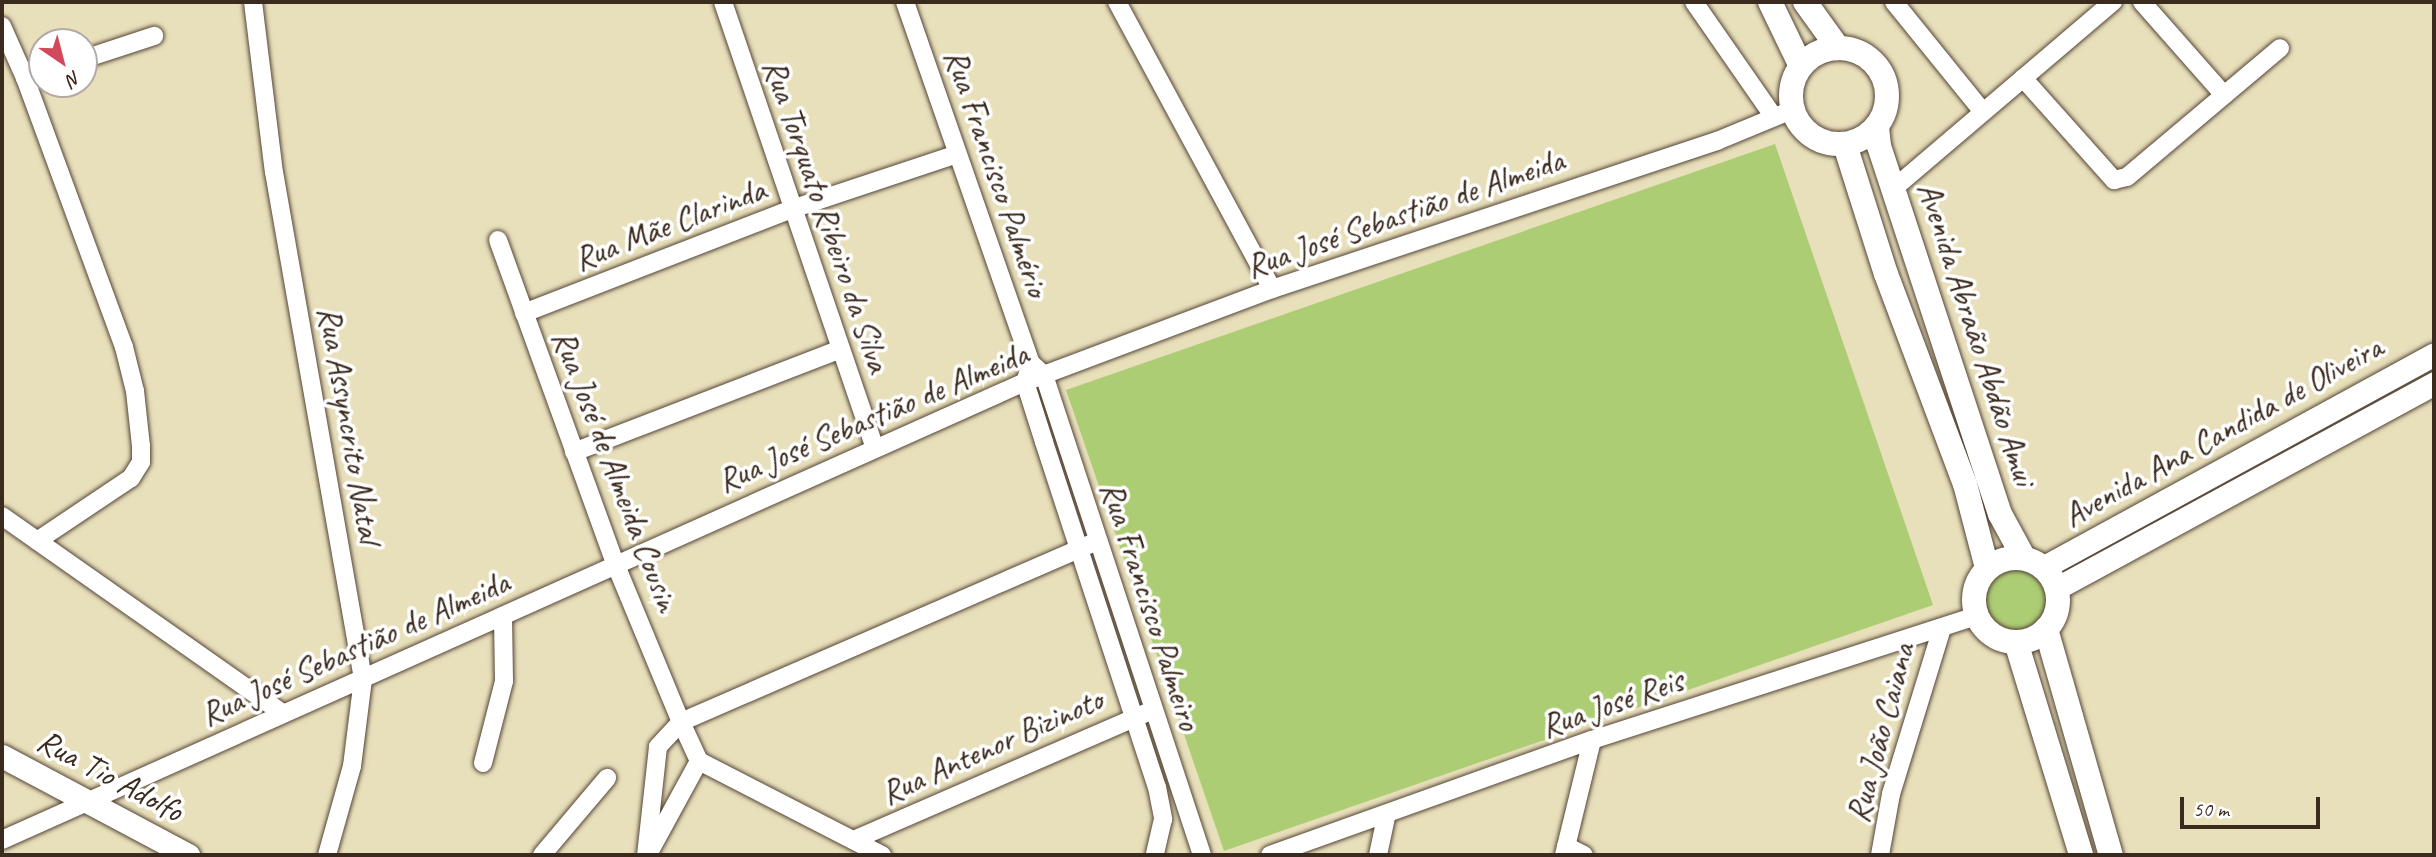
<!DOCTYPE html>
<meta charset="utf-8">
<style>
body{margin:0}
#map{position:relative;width:2436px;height:857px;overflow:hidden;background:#e8dfbb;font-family:Caveat,sans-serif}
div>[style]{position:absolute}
.green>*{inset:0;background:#adcd75}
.round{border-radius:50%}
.roads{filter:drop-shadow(0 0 2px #554536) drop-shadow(0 0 2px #554536)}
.minor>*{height:18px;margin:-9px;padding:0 9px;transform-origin:9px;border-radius:9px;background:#fff}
.tertiary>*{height:23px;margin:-11.5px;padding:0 11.5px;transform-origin:11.5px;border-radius:11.5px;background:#fff}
.secondary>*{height:24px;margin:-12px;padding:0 12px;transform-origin:12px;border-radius:12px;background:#fff}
.secondary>.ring{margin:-12px;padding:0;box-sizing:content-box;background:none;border:24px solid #fff;border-radius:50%}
span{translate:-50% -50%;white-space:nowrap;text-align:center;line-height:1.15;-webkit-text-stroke:7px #fff;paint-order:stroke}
.street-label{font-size:33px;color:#3b2a1e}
.frame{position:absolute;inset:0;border:4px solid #3b2a1e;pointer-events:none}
.north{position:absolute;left:28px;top:28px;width:70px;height:70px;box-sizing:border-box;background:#fff;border:2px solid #b1aaa5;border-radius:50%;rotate:145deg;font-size:19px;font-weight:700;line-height:28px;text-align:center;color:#3b2a1e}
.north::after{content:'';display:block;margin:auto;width:24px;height:32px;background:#d1495b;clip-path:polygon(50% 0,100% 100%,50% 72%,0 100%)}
.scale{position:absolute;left:2180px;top:797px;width:140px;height:32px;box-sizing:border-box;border:4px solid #3b2a1e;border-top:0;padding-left:9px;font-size:21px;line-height:24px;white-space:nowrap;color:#3b2a1e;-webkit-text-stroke:5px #fff;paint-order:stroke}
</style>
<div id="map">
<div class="green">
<div style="clip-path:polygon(1775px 144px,1933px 605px,1224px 851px,1066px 390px)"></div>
<div class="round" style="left:1983px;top:566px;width:68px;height:68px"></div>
</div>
<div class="roads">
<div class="minor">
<div style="left:253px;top:2px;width:171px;rotate:83deg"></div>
<div style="left:274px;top:172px;width:515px;rotate:80.04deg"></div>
<div style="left:363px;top:679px;width:88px;rotate:97.2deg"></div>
<div style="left:352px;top:766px;width:92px;rotate:105.7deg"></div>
<div style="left:723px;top:2px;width:471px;rotate:71.2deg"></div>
<div style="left:905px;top:2px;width:382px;rotate:70.8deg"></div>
<div style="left:1031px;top:363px;width:18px;rotate:43deg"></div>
<div style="left:1044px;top:375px;width:505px;rotate:71.78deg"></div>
<div style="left:1117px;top:2px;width:326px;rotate:61.6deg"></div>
<div style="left:1694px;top:2px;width:140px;rotate:55.2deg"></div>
<div style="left:1894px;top:2px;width:141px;rotate:51deg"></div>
<div style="left:2142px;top:2px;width:124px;rotate:48.6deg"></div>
<div style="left:2px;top:26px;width:57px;rotate:66.1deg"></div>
<div style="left:25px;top:78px;width:287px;rotate:69.8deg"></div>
<div style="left:124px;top:347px;width:45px;rotate:76deg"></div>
<div style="left:135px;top:391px;width:55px;rotate:83.8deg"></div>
<div style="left:141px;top:446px;width:16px;rotate:90deg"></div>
<div style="left:141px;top:462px;width:19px;rotate:122deg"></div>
<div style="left:131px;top:478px;width:113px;rotate:146.2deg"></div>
<div style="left:84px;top:59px;width:74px;rotate:-18.2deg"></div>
<div style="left:25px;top:78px;width:18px;rotate:-19deg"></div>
<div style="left:2023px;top:78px;width:137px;rotate:48.3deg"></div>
<div style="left:2114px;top:180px;width:13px;rotate:-13deg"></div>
<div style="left:2127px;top:177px;width:200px;rotate:-40.1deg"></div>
<div style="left:1893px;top:189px;width:289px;rotate:-40.4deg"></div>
<div style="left:498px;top:240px;width:344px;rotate:70.1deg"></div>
<div style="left:615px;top:563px;width:172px;rotate:67.5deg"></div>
<div style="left:681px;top:722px;width:34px;rotate:133deg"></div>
<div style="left:658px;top:747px;width:109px;rotate:96.3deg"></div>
<div style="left:524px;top:313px;width:287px;rotate:-21.2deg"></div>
<div style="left:792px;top:209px;width:174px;rotate:-18.4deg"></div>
<div style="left:1028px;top:373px;width:9px;rotate:108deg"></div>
<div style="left:1025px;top:382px;width:63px;rotate:72.4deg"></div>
<div style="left:1044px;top:442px;width:363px;rotate:71.9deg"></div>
<div style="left:1157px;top:787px;width:33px;rotate:79deg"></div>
<div style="left:1163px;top:819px;width:37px;rotate:103deg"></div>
<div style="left:574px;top:452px;width:284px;rotate:-21.1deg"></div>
<div style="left:2px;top:516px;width:342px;rotate:35.1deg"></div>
<div style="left:699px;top:761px;width:206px;rotate:27.2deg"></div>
<div style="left:483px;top:763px;width:85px;rotate:-75.6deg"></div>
<div style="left:504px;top:681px;width:65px;rotate:-90.9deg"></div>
<div style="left:856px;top:839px;width:316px;rotate:-23.5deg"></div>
<div style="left:2px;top:840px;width:1121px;rotate:-24.12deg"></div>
<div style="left:1025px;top:382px;width:264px;rotate:-20.6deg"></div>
<div style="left:1272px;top:289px;width:469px;rotate:-18.4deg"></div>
<div style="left:1717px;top:141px;width:81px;rotate:-22.5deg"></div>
<div style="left:1566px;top:846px;width:20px;rotate:27deg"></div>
<div style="left:651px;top:849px;width:100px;rotate:-61.4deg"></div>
<div style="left:699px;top:761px;width:43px;rotate:-114.8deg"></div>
<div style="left:681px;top:722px;width:454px;rotate:-23.5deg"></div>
<div style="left:542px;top:855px;width:101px;rotate:-49.8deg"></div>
<div style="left:1270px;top:855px;width:342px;rotate:-19.7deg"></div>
<div style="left:1592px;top:740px;width:404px;rotate:-17.9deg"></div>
<div style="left:1378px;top:855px;width:40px;rotate:-78deg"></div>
<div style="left:1564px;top:855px;width:118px;rotate:-76.3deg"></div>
<div style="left:1880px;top:855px;width:62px;rotate:-79.8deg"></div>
<div style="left:1891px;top:794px;width:174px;rotate:-72.9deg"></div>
</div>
<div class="tertiary">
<div style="left:2044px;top:567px;width:444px;rotate:-28.6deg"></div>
<div style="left:2057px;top:588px;width:429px;rotate:-28.5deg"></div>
<div style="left:2px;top:756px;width:211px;rotate:28deg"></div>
</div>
<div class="secondary">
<div style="left:1770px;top:2px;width:71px;rotate:64.2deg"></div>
<div style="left:1805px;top:2px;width:57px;rotate:54.3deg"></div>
<div class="ring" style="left:1791px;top:48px;width:72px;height:72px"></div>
<div style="left:1877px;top:127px;width:19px;rotate:84deg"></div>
<div style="left:1879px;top:146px;width:387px;rotate:71.8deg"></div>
<div style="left:2000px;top:514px;width:50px;rotate:61.4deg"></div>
<div style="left:1845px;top:145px;width:135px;rotate:72.4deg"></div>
<div style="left:1886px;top:274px;width:224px;rotate:69.4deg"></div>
<div style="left:1965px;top:484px;width:87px;rotate:75.3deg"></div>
<div class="ring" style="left:1974px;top:558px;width:60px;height:60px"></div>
<div style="left:2046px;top:629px;width:235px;rotate:74deg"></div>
<div style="left:2016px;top:642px;width:223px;rotate:73deg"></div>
</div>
</div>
<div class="street-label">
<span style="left:996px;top:173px;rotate:71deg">Rua Francisco Palmério</span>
<span style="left:1405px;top:214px;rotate:-19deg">Rua José Sebastião de Almeida</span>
<span style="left:826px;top:216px;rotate:71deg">Rua Torquato Ribeiro da Silva</span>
<span style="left:670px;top:225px;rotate:-21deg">Rua Mãe Clarinda</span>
<span style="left:1976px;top:334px;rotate:72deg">Avenida Abraão Abdão Amui</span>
<span style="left:873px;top:418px;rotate:-23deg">Rua José Sebastião de Almeida</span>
<span style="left:349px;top:425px;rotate:80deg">Rua Assyncrito Natal</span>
<span style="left:2223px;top:432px;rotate:-29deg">Avenida Ana Candida de Oliveira</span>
<span style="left:615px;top:471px;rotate:69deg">Rua José de Almeida Cousin</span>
<span style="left:1150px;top:606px;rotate:72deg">Rua Francisco Palmeiro</span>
<span style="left:355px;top:649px;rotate:-24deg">Rua José Sebastião de Almeida</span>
<span style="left:1612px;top:704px;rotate:-19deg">Rua José Reis</span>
<span style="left:1881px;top:733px;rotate:-75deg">Rua João Caiana</span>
<span style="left:992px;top:747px;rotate:-24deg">Rua Antenor Bizinoto</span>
<span style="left:110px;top:776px;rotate:28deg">Rua Tio Adolfo</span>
</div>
<div class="frame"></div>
<div class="north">N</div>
<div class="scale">50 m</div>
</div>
